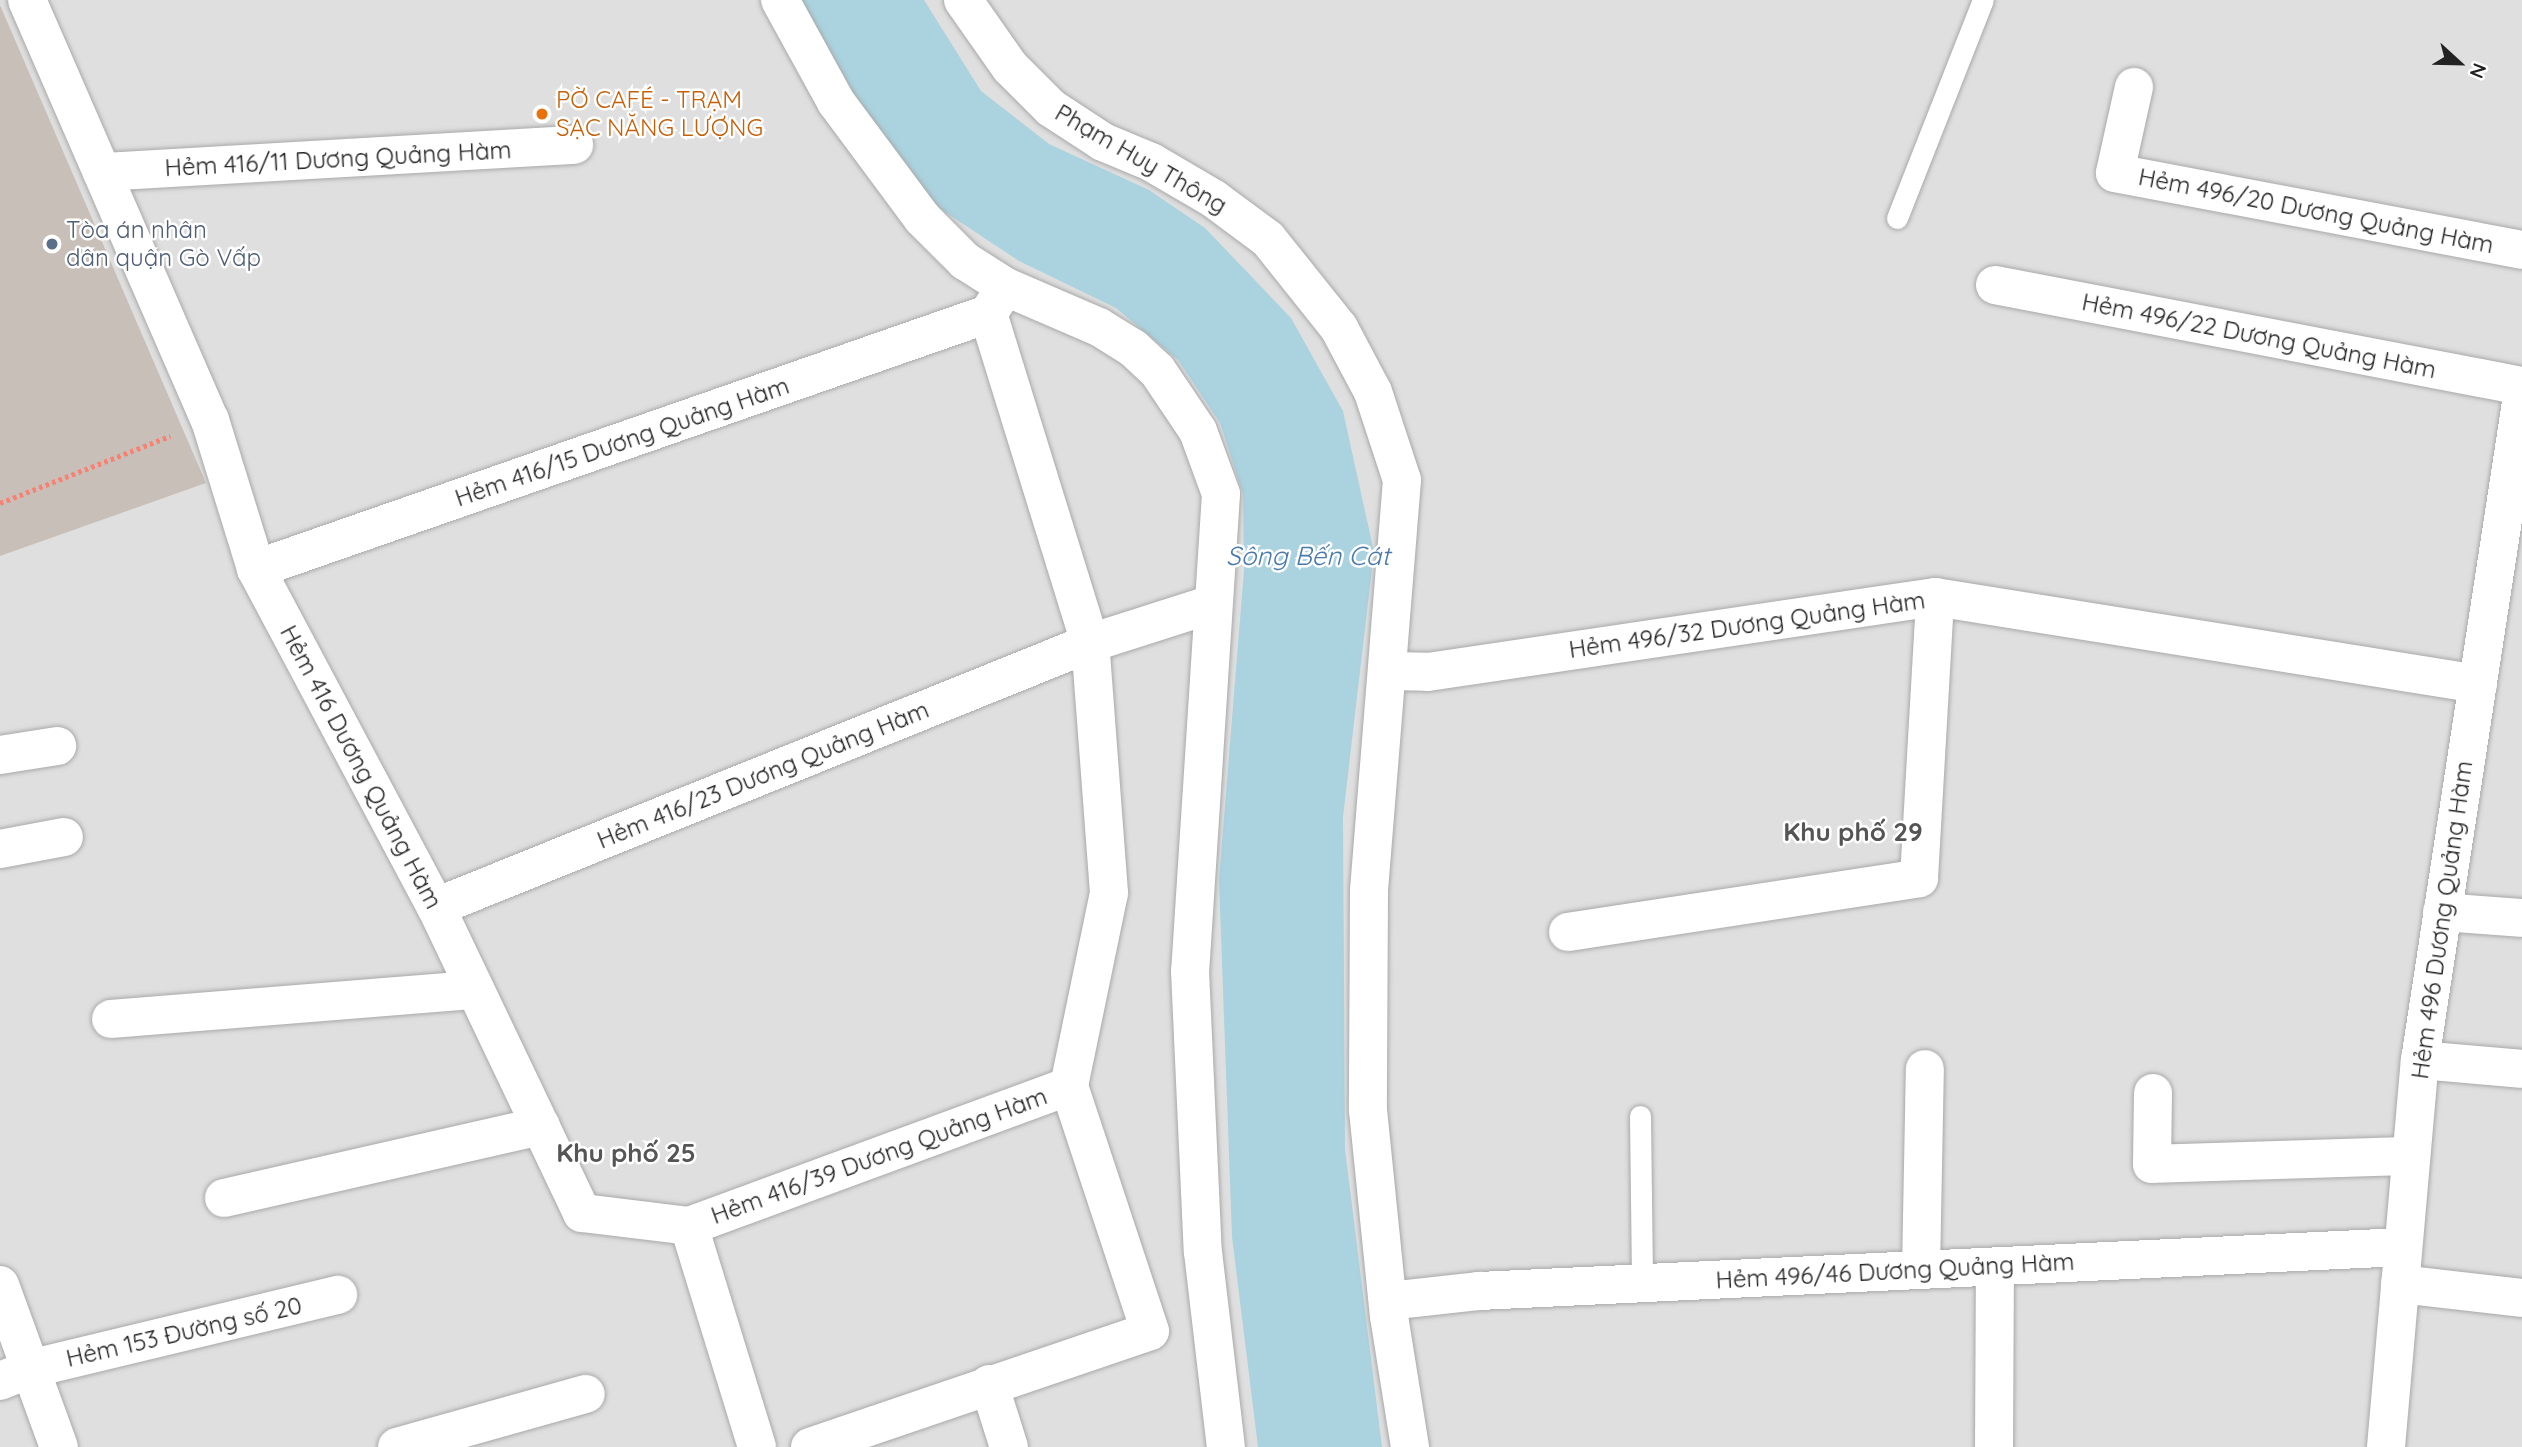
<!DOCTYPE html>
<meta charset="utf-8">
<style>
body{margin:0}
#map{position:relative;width:2522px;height:1447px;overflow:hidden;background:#f2efe9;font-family:Quicksand,sans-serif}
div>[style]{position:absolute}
.residential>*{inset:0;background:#e0dfdf}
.water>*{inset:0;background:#aad3df}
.building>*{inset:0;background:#c7bfb8}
.path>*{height:4.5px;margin-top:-2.25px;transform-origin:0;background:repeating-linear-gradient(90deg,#fa8072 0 3.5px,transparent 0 7px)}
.roads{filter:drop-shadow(0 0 2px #a9a9a9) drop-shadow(0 0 2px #a9a9a9)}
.service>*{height:21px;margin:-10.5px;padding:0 10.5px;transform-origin:10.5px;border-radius:10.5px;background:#fff}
.minor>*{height:38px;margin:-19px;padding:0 19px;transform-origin:19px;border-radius:19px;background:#fff}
.dots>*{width:19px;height:19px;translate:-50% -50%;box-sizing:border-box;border:4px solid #fff;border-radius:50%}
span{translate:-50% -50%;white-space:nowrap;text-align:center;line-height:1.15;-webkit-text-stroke:5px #fff;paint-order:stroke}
.food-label{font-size:24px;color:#c56008}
.left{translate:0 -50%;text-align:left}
.street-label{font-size:24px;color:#222}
.service-label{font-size:24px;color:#4e5e75}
.water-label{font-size:26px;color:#4a7aab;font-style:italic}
.neighbourhood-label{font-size:26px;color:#555;font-weight:700}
.north{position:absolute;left:2424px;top:28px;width:70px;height:70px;-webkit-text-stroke:5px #fff;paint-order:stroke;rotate:112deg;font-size:19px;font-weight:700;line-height:28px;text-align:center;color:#222}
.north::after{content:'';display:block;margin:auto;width:24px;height:32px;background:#222;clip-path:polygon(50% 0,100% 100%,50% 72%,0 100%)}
</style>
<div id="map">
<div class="residential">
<div style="clip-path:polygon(0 0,2522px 0,2522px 1447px,0 1447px)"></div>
</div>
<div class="water">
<div style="clip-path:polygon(798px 0,924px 0,981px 91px,1049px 144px,1149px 190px,1205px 228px,1291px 318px,1343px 411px,1374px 552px,1343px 817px,1345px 1149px,1382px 1447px,1258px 1447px,1232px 1237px,1219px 880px,1244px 570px,1243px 494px,1220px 423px,1178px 360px,1116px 308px,1019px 261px,942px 210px,880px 145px)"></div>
</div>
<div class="building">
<div style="clip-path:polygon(0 5px,206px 483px,0 556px)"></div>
</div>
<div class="path">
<div style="left:0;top:503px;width:183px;rotate:-21.5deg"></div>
</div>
<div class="roads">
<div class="service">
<div style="left:1897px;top:218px;width:234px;rotate:-68.5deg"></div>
<div style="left:1640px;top:1116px;width:167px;rotate:89.3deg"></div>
</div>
<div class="minor">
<div style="left:27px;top:0;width:458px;rotate:66.5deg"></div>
<div style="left:210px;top:420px;width:156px;rotate:72.8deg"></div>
<div style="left:256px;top:569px;width:383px;rotate:62deg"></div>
<div style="left:436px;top:907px;width:339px;rotate:64.5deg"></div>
<div style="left:582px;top:1213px;width:108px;rotate:6.9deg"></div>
<div style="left:689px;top:1226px;width:231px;rotate:72.9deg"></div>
<div style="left:780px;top:0;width:116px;rotate:61.2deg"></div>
<div style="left:836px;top:102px;width:144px;rotate:53.4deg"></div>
<div style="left:922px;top:218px;width:61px;rotate:45deg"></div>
<div style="left:965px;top:261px;width:49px;rotate:32.4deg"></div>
<div style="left:1006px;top:287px;width:101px;rotate:23.3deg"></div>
<div style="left:1099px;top:327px;width:40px;rotate:32deg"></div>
<div style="left:1133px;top:348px;width:33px;rotate:43deg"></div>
<div style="left:1157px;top:370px;width:73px;rotate:56.1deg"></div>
<div style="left:1198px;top:431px;width:67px;rotate:69.9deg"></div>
<div style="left:1221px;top:494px;width:478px;rotate:93.7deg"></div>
<div style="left:1190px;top:971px;width:281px;rotate:87.4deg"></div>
<div style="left:1203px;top:1252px;width:196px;rotate:83.3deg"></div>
<div style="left:963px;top:0;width:82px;rotate:55deg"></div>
<div style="left:1010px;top:67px;width:58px;rotate:45deg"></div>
<div style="left:1051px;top:108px;width:62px;rotate:33.2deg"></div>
<div style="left:1103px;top:142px;width:52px;rotate:22.6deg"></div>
<div style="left:1151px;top:162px;width:73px;rotate:30.4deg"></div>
<div style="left:1214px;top:199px;width:67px;rotate:36.5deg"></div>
<div style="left:1268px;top:239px;width:114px;rotate:51.4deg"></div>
<div style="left:1339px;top:328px;width:72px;rotate:62deg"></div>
<div style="left:1373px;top:392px;width:93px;rotate:71.8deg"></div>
<div style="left:1402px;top:480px;width:412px;rotate:94.6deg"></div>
<div style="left:1369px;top:891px;width:219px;rotate:90.3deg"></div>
<div style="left:1368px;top:1110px;width:207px;rotate:84.2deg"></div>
<div style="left:1389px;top:1316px;width:133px;rotate:80.9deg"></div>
<div style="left:2134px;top:87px;width:88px;rotate:102.5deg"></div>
<div style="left:2115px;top:173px;width:414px;rotate:10.7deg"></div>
<div style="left:102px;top:172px;width:473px;rotate:-3.3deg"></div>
<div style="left:1995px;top:285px;width:537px;rotate:10.85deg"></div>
<div style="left:256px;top:569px;width:775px;rotate:-19.21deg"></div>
<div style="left:988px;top:314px;width:24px;rotate:-57deg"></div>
<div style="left:1389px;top:671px;width:39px;rotate:1deg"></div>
<div style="left:1428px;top:672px;width:513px;rotate:-8.41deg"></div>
<div style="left:1935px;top:597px;width:550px;rotate:9.1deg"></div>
<div style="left:0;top:755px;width:58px;rotate:-9deg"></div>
<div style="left:0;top:849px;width:65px;rotate:-10.6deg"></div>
<div style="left:436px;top:907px;width:705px;rotate:-21.98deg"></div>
<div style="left:1090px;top:643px;width:128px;rotate:-17.7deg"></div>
<div style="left:2442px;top:912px;width:80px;rotate:4.3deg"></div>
<div style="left:1568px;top:932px;width:355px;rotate:-8.7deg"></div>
<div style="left:1919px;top:878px;width:281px;rotate:-86.7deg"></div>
<div style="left:111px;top:1019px;width:365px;rotate:-4.6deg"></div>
<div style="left:2420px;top:1060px;width:102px;rotate:5deg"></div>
<div style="left:2153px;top:1093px;width:71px;rotate:90.8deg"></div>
<div style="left:2152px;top:1164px;width:259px;rotate:-1.8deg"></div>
<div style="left:224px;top:1198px;width:325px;rotate:-12.8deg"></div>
<div style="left:689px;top:1226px;width:405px;rotate:-20.2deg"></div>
<div style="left:1921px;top:1270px;width:201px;rotate:-88.9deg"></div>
<div style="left:2400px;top:1284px;width:123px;rotate:6.5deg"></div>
<div style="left:0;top:1285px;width:172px;rotate:70deg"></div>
<div style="left:1388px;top:1301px;width:92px;rotate:-6.3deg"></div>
<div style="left:1479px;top:1291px;width:925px;rotate:-2.73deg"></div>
<div style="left:0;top:1381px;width:31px;rotate:-22deg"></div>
<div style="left:29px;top:1369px;width:318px;rotate:-13.5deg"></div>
<div style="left:989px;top:1384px;width:66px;rotate:72.4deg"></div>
<div style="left:397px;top:1447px;width:196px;rotate:-15.7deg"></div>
<div style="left:810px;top:1447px;width:359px;rotate:-18.8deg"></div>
<div style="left:1150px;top:1331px;width:258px;rotate:-108.3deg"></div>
<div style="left:1069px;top:1086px;width:197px;rotate:-78.3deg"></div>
<div style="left:1109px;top:893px;width:251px;rotate:-94.3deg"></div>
<div style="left:1090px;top:643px;width:344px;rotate:-107.2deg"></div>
<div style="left:1994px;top:1447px;width:180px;rotate:-89.7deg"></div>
<div style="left:2386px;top:1447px;width:388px;rotate:-85deg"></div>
<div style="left:2420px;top:1060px;width:672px;rotate:-81.27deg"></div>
</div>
</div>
<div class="dots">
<div style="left:542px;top:114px;background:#e8710a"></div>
<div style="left:52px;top:244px;background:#5c6f8a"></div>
</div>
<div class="food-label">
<span class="left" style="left:556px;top:114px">PỜ CAFÉ - TRẠM<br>SẠC NĂNG LƯỢNG</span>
</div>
<div class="street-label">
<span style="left:338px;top:159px;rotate:-3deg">Hẻm 416/11 Dương Quảng Hàm</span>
<span style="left:1141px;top:159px;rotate:30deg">Phạm Huy Thông</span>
<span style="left:2316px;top:211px;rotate:11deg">Hẻm 496/20 Dương Quảng Hàm</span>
<span style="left:2259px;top:336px;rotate:11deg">Hẻm 496/22 Dương Quảng Hàm</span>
<span style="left:622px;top:442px;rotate:-19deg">Hẻm 416/15 Dương Quảng Hàm</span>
<span style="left:1747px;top:625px;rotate:-8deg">Hẻm 496/32 Dương Quảng Hàm</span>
<span style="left:361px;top:767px;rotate:62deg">Hẻm 416 Dương Quảng Hàm</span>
<span style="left:763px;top:775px;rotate:-22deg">Hẻm 416/23 Dương Quảng Hàm</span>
<span style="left:2442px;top:920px;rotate:-82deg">Hẻm 496 Dương Quảng Hàm</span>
<span style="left:879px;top:1156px;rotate:-20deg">Hẻm 416/39 Dương Quảng Hàm</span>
<span style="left:1895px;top:1271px;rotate:-3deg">Hẻm 496/46 Dương Quảng Hàm</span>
<span style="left:184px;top:1332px;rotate:-13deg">Hẻm 153 Đường số 20</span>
</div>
<div class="service-label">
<span class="left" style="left:66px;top:244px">Tòa án nhân<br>dân quận Gò Vấp</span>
</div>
<div class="water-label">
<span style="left:1308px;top:556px">Sông Bến Cát</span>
</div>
<div class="neighbourhood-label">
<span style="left:1853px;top:832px">Khu phố 29</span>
<span style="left:626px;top:1153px">Khu phố 25</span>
</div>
<div class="north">N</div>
</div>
